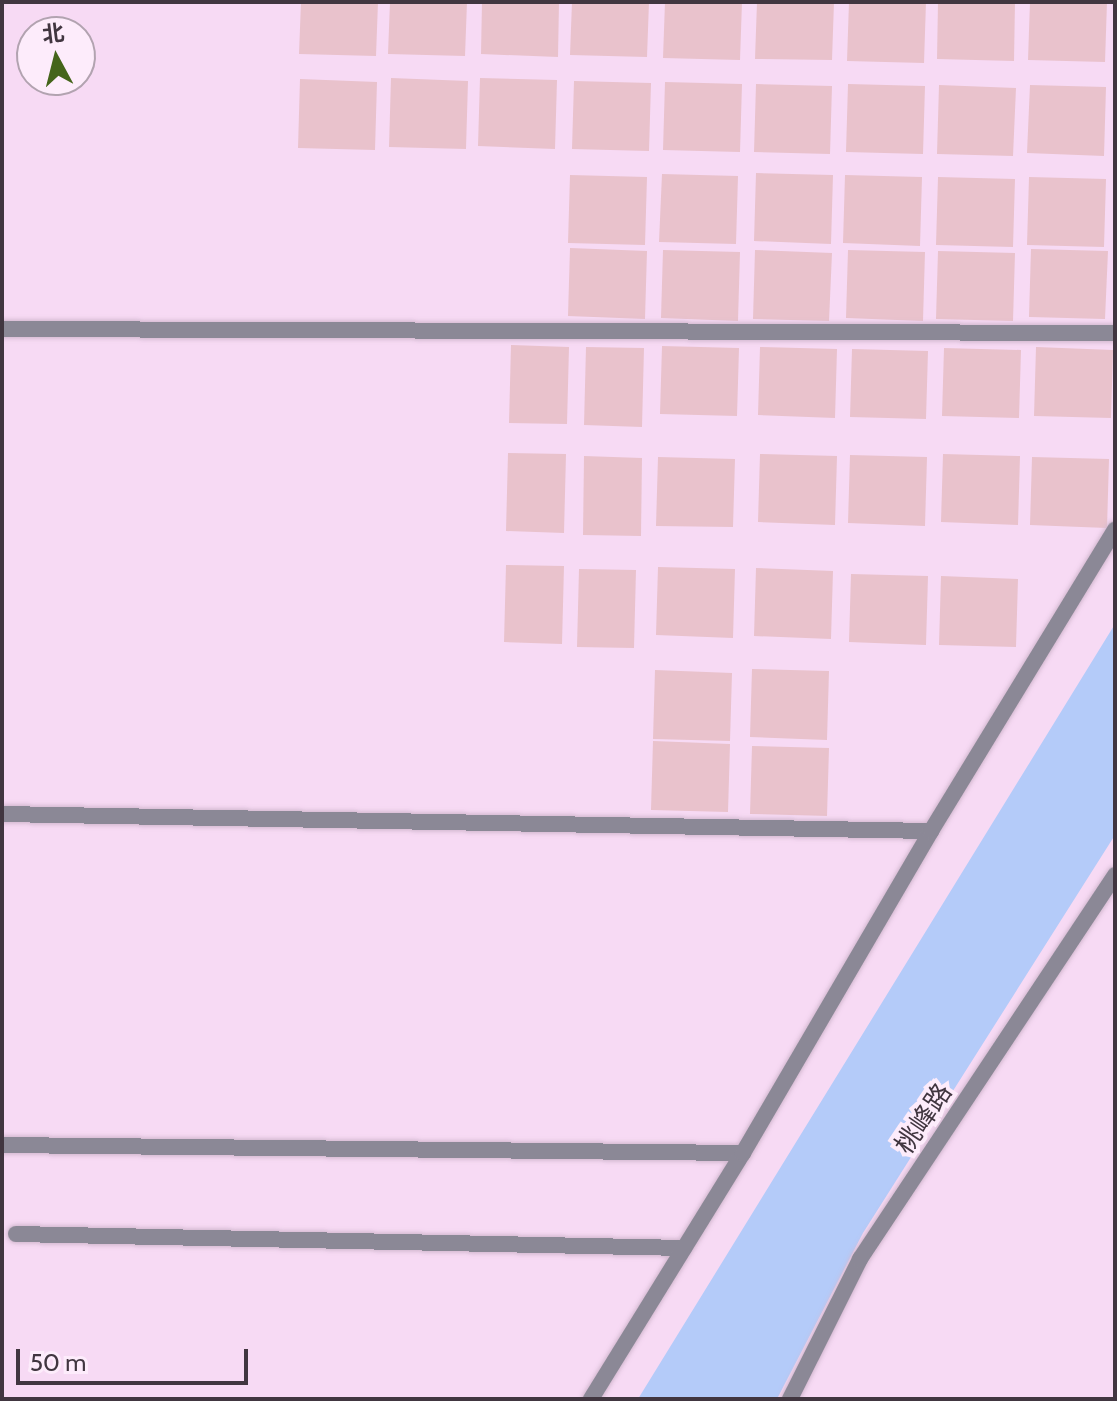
<!DOCTYPE html>
<meta charset="utf-8">
<style>
body{margin:0}
#map{position:relative;width:1117px;height:1401px;overflow:hidden;background:#f7daf4;font-family:Cabin,"Noto Sans SC",sans-serif}
div>[style]{position:absolute}
.water>*{inset:0;background:#b4cbf9}
.building>*{inset:0;background:#e9c2cc}
.roads{filter:drop-shadow(0 0 2px #d3b9d0) drop-shadow(0 0 2px #d3b9d0)}
.street>*{height:16px;margin:-8px;padding:0 8px;transform-origin:8px;border-radius:8px;background:#8b8896}
span{translate:-50% -50%;white-space:nowrap;text-align:center;line-height:1.15;-webkit-text-stroke:8px #fdecfb;paint-order:stroke}
.street-label{font-size:26px;color:#413640}
.frame{position:absolute;inset:0;border:4px solid #413640;pointer-events:none}
.north{position:absolute;left:16px;top:16px;width:80px;height:80px;box-sizing:border-box;background:#fdecfb;border:2px solid #b2a3b0;border-radius:50%;rotate:353deg;font-size:22px;font-weight:700;line-height:32px;text-align:center;color:#413640}
.north::after{content:'';display:block;margin:auto;width:28px;height:36px;background:#45651b;clip-path:polygon(50% 0,100% 100%,50% 72%,0 100%)}
.scale{position:absolute;left:16px;top:1349px;width:232px;height:36px;box-sizing:border-box;border:4px solid #413640;border-top:0;padding-left:10px;font-size:24px;line-height:28px;white-space:nowrap;color:#413640;-webkit-text-stroke:6px #fdecfb;paint-order:stroke}
</style>
<div id="map">
<div class="water">
<div style="clip-path:polygon(1115px 624px,1115px 835px,863px 1233px,777px 1399px,638px 1399px)"></div>
</div>
<div class="building">
<div style="clip-path:polygon(301px 2px,378px 2px,376px 56px,299px 54px)"></div>
<div style="clip-path:polygon(390px 2px,467px 2px,465px 56px,388px 54px)"></div>
<div style="clip-path:polygon(482px 2px,559px 2px,558px 57px,481px 54px)"></div>
<div style="clip-path:polygon(572px 2px,649px 2px,647px 57px,570px 55px)"></div>
<div style="clip-path:polygon(665px 2px,742px 2px,740px 60px,663px 58px)"></div>
<div style="clip-path:polygon(757px 2px,834px 2px,832px 60px,755px 59px)"></div>
<div style="clip-path:polygon(849px 2px,926px 2px,924px 63px,847px 61px)"></div>
<div style="clip-path:polygon(938px 2px,1015px 2px,1014px 61px,937px 59px)"></div>
<div style="clip-path:polygon(1030px 2px,1107px 2px,1105px 62px,1028px 60px)"></div>
<div style="clip-path:polygon(391px 78px,468px 81px,466px 149px,389px 147px)"></div>
<div style="clip-path:polygon(480px 78px,557px 80px,555px 149px,478px 146px)"></div>
<div style="clip-path:polygon(300px 79px,377px 82px,375px 150px,298px 148px)"></div>
<div style="clip-path:polygon(574px 81px,651px 83px,649px 151px,572px 149px)"></div>
<div style="clip-path:polygon(665px 82px,742px 84px,740px 152px,663px 150px)"></div>
<div style="clip-path:polygon(756px 84px,832px 86px,830px 154px,754px 152px)"></div>
<div style="clip-path:polygon(848px 84px,925px 86px,923px 154px,846px 152px)"></div>
<div style="clip-path:polygon(939px 85px,1016px 88px,1013px 156px,937px 154px)"></div>
<div style="clip-path:polygon(1030px 85px,1106px 87px,1104px 156px,1027px 153px)"></div>
<div style="clip-path:polygon(756px 173px,833px 175px,831px 244px,754px 241px)"></div>
<div style="clip-path:polygon(662px 174px,738px 176px,736px 244px,659px 242px)"></div>
<div style="clip-path:polygon(570px 175px,647px 177px,645px 245px,568px 243px)"></div>
<div style="clip-path:polygon(845px 175px,922px 177px,920px 246px,843px 243px)"></div>
<div style="clip-path:polygon(938px 177px,1015px 179px,1013px 247px,936px 245px)"></div>
<div style="clip-path:polygon(1029px 177px,1106px 179px,1104px 247px,1027px 245px)"></div>
<div style="clip-path:polygon(570px 248px,647px 251px,645px 319px,568px 316px)"></div>
<div style="clip-path:polygon(1031px 249px,1108px 251px,1105px 319px,1029px 317px)"></div>
<div style="clip-path:polygon(663px 250px,740px 252px,738px 321px,661px 318px)"></div>
<div style="clip-path:polygon(755px 250px,832px 253px,829px 321px,753px 319px)"></div>
<div style="clip-path:polygon(848px 250px,925px 252px,923px 321px,846px 318px)"></div>
<div style="clip-path:polygon(938px 251px,1015px 253px,1013px 321px,936px 319px)"></div>
<div style="clip-path:polygon(511px 345px,569px 347px,567px 424px,509px 423px)"></div>
<div style="clip-path:polygon(662px 346px,739px 348px,737px 416px,660px 414px)"></div>
<div style="clip-path:polygon(586px 347px,644px 348px,642px 427px,584px 425px)"></div>
<div style="clip-path:polygon(760px 347px,837px 349px,835px 418px,758px 415px)"></div>
<div style="clip-path:polygon(1036px 347px,1113px 350px,1111px 418px,1034px 416px)"></div>
<div style="clip-path:polygon(944px 348px,1021px 350px,1019px 418px,942px 416px)"></div>
<div style="clip-path:polygon(852px 349px,928px 351px,926px 419px,850px 417px)"></div>
<div style="clip-path:polygon(508px 453px,566px 454px,564px 533px,506px 531px)"></div>
<div style="clip-path:polygon(760px 454px,837px 456px,835px 525px,758px 522px)"></div>
<div style="clip-path:polygon(943px 454px,1020px 456px,1018px 525px,941px 522px)"></div>
<div style="clip-path:polygon(850px 455px,927px 457px,925px 526px,848px 523px)"></div>
<div style="clip-path:polygon(584px 456px,642px 458px,641px 536px,583px 535px)"></div>
<div style="clip-path:polygon(658px 457px,735px 459px,733px 527px,656px 526px)"></div>
<div style="clip-path:polygon(1032px 457px,1109px 459px,1107px 528px,1030px 525px)"></div>
<div style="clip-path:polygon(506px 565px,564px 566px,562px 644px,504px 642px)"></div>
<div style="clip-path:polygon(658px 567px,735px 569px,733px 638px,656px 635px)"></div>
<div style="clip-path:polygon(756px 568px,833px 571px,831px 639px,754px 636px)"></div>
<div style="clip-path:polygon(579px 569px,636px 570px,634px 648px,577px 647px)"></div>
<div style="clip-path:polygon(851px 574px,928px 576px,926px 645px,849px 642px)"></div>
<div style="clip-path:polygon(941px 576px,1018px 579px,1016px 647px,939px 645px)"></div>
<div style="clip-path:polygon(752px 669px,829px 671px,827px 740px,750px 737px)"></div>
<div style="clip-path:polygon(655px 670px,732px 673px,730px 741px,653px 739px)"></div>
<div style="clip-path:polygon(653px 741px,730px 744px,728px 812px,651px 810px)"></div>
<div style="clip-path:polygon(752px 746px,829px 748px,827px 816px,750px 814px)"></div>
</div>
<div class="roads">
<div class="street">
<div style="left:2px;top:329px;width:1113px;rotate:0.21deg"></div>
<div style="left:2px;top:814px;width:929px;rotate:1.05deg"></div>
<div style="left:2px;top:1145px;width:741px;rotate:0.62deg"></div>
<div style="left:16px;top:1234px;width:668px;rotate:1.2deg"></div>
<div style="left:591px;top:1399px;width:289px;rotate:-58.3deg"></div>
<div style="left:743px;top:1153px;width:373px;rotate:-59.7deg"></div>
<div style="left:931px;top:831px;width:353px;rotate:-58.6deg"></div>
<div style="left:790px;top:1399px;width:157px;rotate:-63.4deg"></div>
<div style="left:860px;top:1259px;width:461px;rotate:-56.4deg"></div>
</div>
</div>
<div class="street-label">
<span style="left:924px;top:1119px;rotate:-56deg">桃峰路</span>
</div>
<div class="frame"></div>
<div class="north">北</div>
<div class="scale">50 m</div>
</div>
